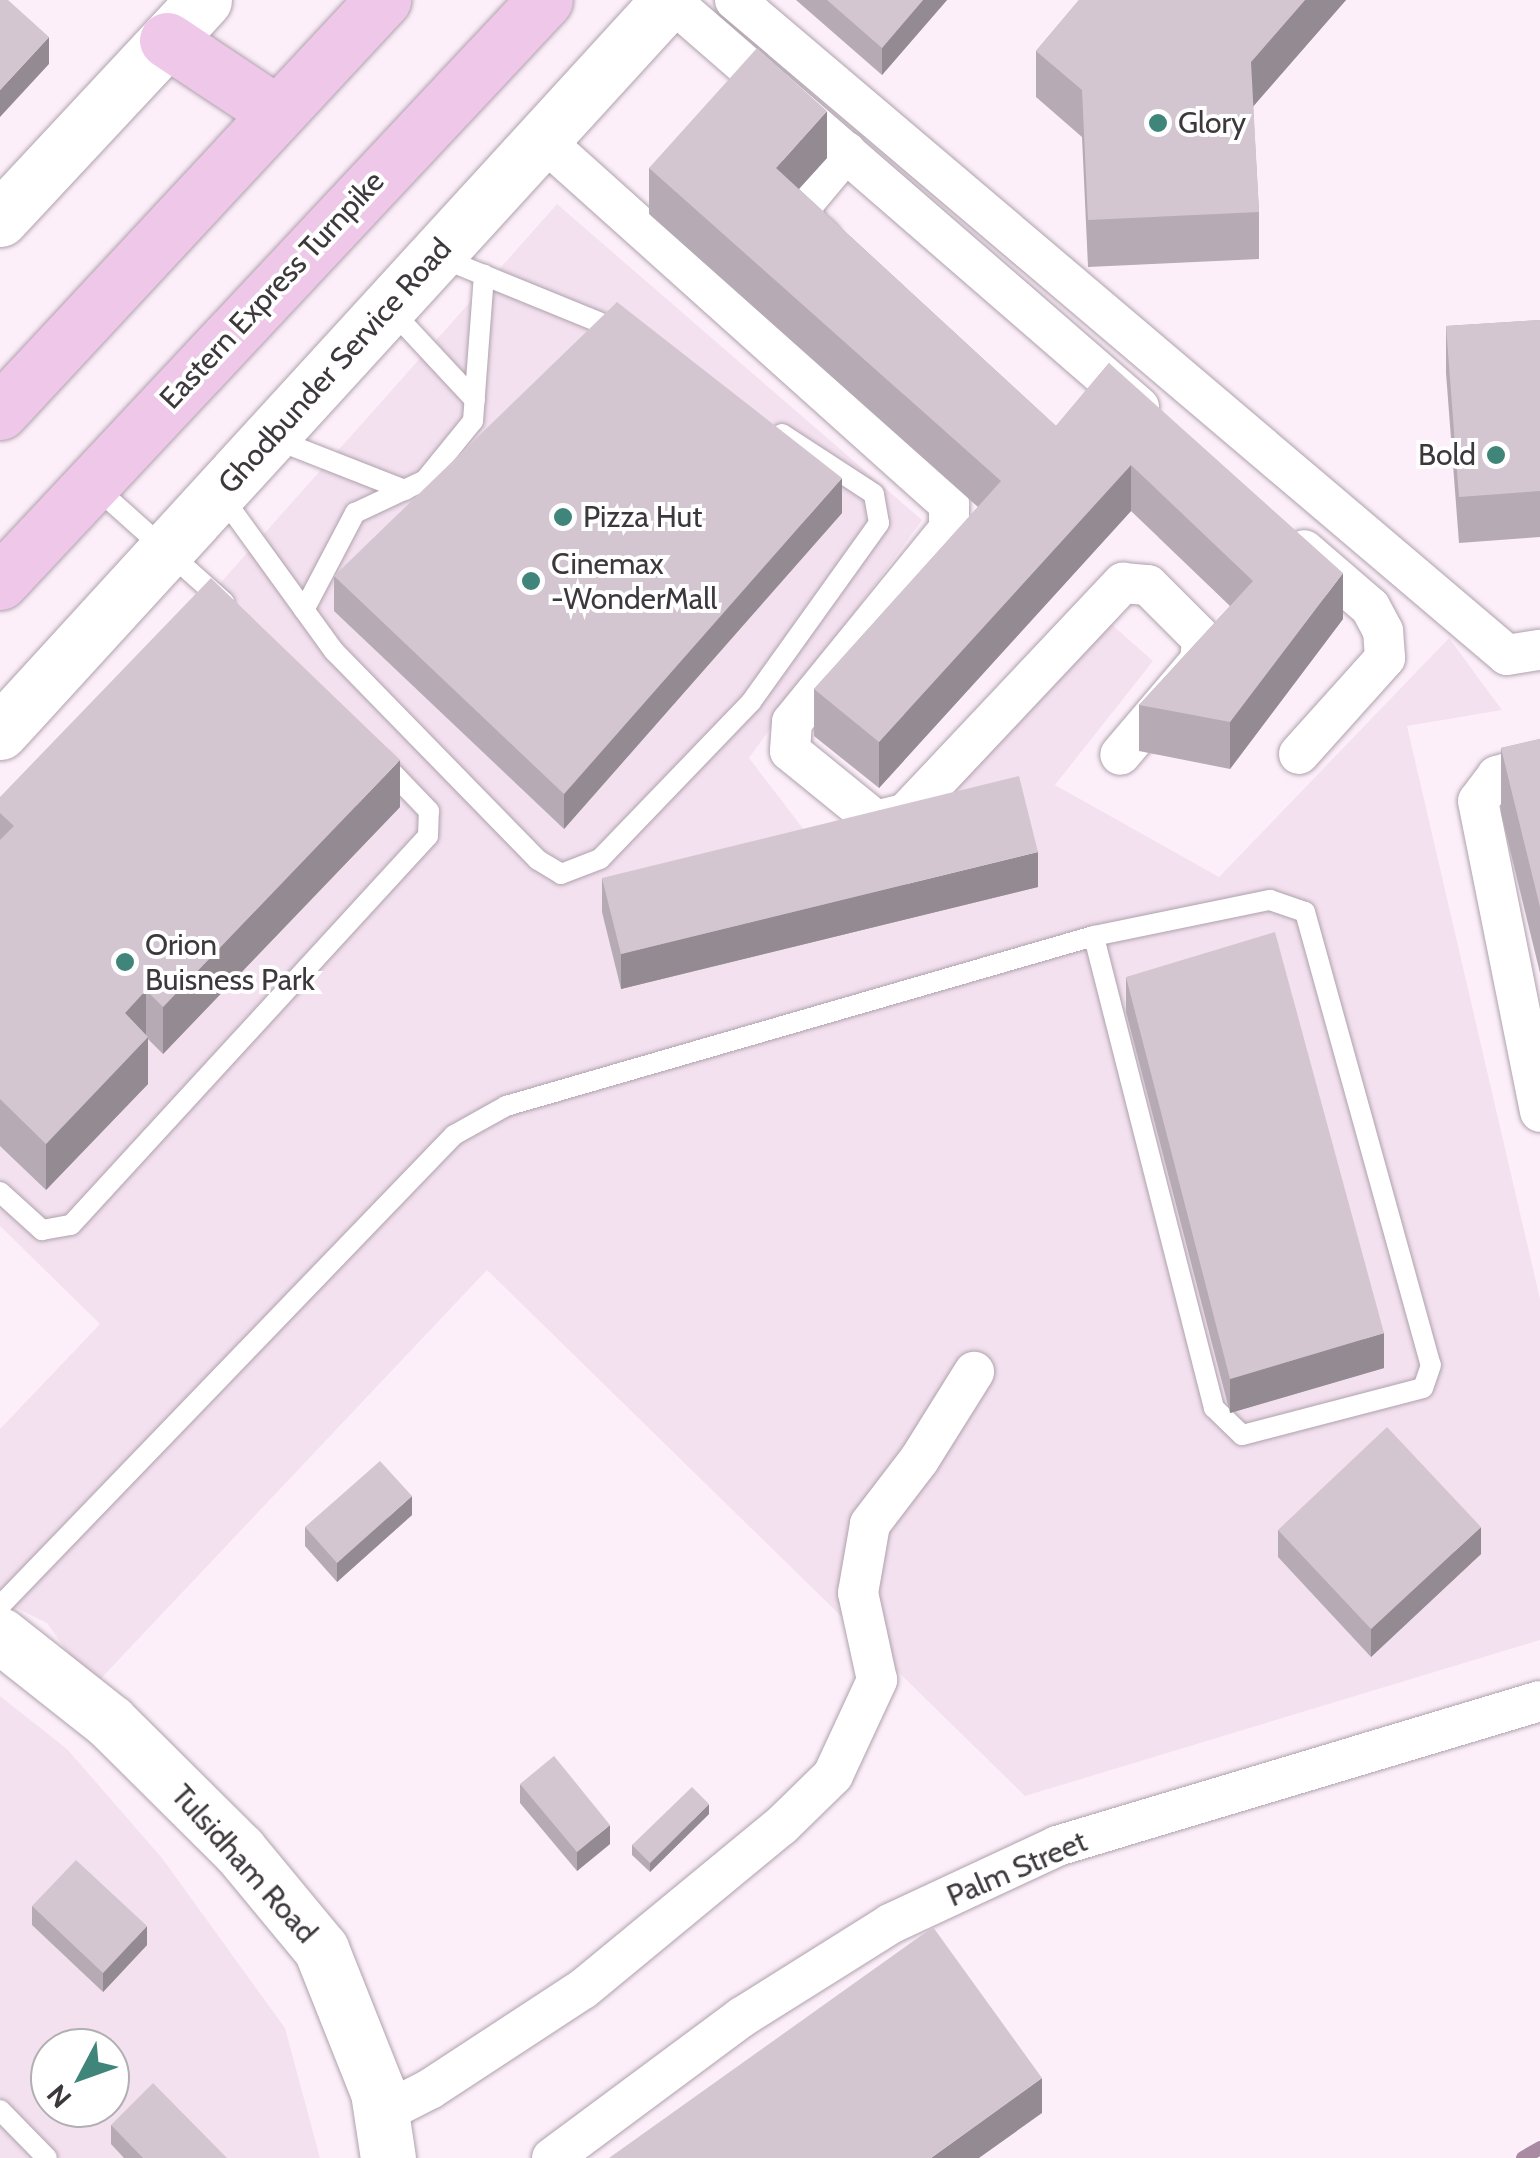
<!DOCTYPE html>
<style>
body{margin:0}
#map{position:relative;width:1540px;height:2158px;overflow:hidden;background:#fdeffa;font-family:Cabin,sans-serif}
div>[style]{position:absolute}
.built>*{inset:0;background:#f4e1f0}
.stream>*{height:14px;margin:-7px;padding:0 7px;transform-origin:7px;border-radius:7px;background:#a98aa3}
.roads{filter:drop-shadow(0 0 2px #aea2ac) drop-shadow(0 0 2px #aea2ac)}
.lane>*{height:20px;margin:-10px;padding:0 10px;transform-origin:10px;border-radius:10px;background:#fff}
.street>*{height:40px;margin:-20px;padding:0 20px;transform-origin:20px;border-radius:20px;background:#fff}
.secondary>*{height:55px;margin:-27.5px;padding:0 27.5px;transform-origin:27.5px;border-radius:27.5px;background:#fff}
.primary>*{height:55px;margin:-27.5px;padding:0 27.5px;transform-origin:27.5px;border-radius:27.5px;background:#efc7e8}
.wall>*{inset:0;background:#b6aab4}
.shaded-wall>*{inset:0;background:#948b92}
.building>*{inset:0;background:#d4c6d1}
.dots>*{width:28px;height:28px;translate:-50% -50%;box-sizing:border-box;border:5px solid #fff;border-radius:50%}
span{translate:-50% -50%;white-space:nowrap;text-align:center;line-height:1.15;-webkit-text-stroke:8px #fff;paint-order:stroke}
.poi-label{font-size:30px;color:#3d383c}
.left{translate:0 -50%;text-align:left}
.right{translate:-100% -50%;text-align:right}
.street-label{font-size:30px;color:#3d383c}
.north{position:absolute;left:30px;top:2028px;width:100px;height:100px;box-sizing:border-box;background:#fff;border:2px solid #b1afb1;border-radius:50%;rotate:229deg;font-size:28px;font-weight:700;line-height:40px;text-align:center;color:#3d383c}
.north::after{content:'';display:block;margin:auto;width:35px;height:45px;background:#40857a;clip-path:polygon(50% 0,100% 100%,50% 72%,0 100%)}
</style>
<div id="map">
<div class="built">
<div style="clip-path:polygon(557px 204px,922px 520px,749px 758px,808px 835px,904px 839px,1110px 623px,1153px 661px,1055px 785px,1219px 877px,1449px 638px,1502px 710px,1407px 726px,1540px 1299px,1540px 1640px,1025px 1796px,487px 1270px,92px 1688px,47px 1623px,0 1600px,0 1429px,100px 1324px,0 1226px,0 831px)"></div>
<div style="clip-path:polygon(evenodd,0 1696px,67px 1749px,162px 1858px,285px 2028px,320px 2158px,0 2158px,0 1696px,50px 2048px,110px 2048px,110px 2108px,50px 2108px,50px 2048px)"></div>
</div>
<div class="stream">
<div style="left:1523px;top:2158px;width:20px;rotate:-30deg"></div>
</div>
<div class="roads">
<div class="lane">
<div style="left:437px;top:256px;width:201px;rotate:22.2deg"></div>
<div style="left:391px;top:310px;width:123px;rotate:47deg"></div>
<div style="left:272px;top:438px;width:143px;rotate:21.4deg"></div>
<div style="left:93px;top:485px;width:176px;rotate:41.8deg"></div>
<div style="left:221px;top:495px;width:193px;rotate:54.1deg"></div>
<div style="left:334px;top:651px;width:292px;rotate:45.7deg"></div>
<div style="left:538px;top:860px;width:27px;rotate:31deg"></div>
<div style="left:561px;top:874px;width:42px;rotate:-21deg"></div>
<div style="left:600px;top:859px;width:218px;rotate:-46.1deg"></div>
<div style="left:751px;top:702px;width:220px;rotate:-54.4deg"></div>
<div style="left:879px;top:523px;width:29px;rotate:-100deg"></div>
<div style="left:874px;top:494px;width:110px;rotate:-146.9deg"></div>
<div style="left:304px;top:610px;width:110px;rotate:-62.3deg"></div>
<div style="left:355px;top:513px;width:77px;rotate:-25.2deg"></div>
<div style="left:425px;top:480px;width:76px;rotate:-50.9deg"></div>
<div style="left:473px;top:421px;width:147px;rotate:-85.7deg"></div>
<div style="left:0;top:1192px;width:57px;rotate:42.1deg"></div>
<div style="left:42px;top:1230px;width:29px;rotate:-10deg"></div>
<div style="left:71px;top:1225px;width:528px;rotate:-47.46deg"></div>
<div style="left:428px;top:836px;width:25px;rotate:-88deg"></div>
<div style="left:429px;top:811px;width:69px;rotate:-133.8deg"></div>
<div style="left:0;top:1606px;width:654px;rotate:-46.05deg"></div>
<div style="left:454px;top:1135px;width:60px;rotate:-29.1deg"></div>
<div style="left:506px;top:1106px;width:612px;rotate:-16.13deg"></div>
<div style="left:1094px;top:936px;width:180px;rotate:-11.6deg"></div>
<div style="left:1270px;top:900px;width:37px;rotate:19deg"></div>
<div style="left:1305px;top:912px;width:470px;rotate:74.5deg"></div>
<div style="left:1431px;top:1365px;width:24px;rotate:109deg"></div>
<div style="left:1423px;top:1388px;width:187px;rotate:165.4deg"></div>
<div style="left:1242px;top:1435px;width:39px;rotate:-136deg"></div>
<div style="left:1214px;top:1408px;width:487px;rotate:-104.3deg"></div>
<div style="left:0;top:2110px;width:67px;rotate:45.6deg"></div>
</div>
<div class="street">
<div style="left:670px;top:0;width:621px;rotate:40.95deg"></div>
<div style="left:735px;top:0;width:1012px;rotate:40.31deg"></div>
<div style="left:1507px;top:655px;width:33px;rotate:-9deg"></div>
<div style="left:542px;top:139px;width:547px;rotate:41.89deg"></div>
<div style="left:949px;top:504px;width:25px;rotate:90deg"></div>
<div style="left:949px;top:529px;width:249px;rotate:129.1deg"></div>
<div style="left:792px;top:722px;width:29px;rotate:94deg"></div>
<div style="left:790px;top:751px;width:111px;rotate:39.1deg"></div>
<div style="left:876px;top:821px;width:30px;rotate:-14deg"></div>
<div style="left:905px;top:814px;width:318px;rotate:-46.7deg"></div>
<div style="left:1123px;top:583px;width:25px;rotate:5deg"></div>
<div style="left:1148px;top:585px;width:76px;rotate:45deg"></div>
<div style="left:1202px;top:639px;width:22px;rotate:95deg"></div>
<div style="left:1200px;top:661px;width:123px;rotate:130.4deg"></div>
<div style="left:822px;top:239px;width:19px;rotate:-137deg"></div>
<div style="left:808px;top:226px;width:21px;rotate:-113deg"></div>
<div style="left:800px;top:207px;width:72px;rotate:-50.1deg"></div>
<div style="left:1299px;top:754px;width:129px;rotate:-48.1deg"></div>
<div style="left:1385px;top:658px;width:27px;rotate:-94deg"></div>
<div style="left:1383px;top:631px;width:27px;rotate:-118deg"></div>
<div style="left:1370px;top:607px;width:87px;rotate:-139.2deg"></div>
<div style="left:1540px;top:764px;width:45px;rotate:164.4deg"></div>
<div style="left:1497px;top:776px;width:31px;rotate:127deg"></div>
<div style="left:1478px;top:801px;width:317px;rotate:78.7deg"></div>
<div style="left:381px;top:2114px;width:55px;rotate:-27deg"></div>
<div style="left:430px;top:2089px;width:183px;rotate:-33.2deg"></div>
<div style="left:583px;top:1989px;width:256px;rotate:-39.5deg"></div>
<div style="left:781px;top:1826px;width:73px;rotate:-44.4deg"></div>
<div style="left:833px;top:1775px;width:105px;rotate:-65.1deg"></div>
<div style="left:877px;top:1680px;width:89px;rotate:-102.3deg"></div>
<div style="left:858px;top:1593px;width:70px;rotate:-80.1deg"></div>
<div style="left:870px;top:1524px;width:81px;rotate:-52.6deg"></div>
<div style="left:919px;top:1460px;width:104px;rotate:-58deg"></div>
<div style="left:552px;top:2158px;width:237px;rotate:-36.6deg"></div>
<div style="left:742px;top:2017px;width:175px;rotate:-32.1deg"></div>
<div style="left:890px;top:1924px;width:184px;rotate:-25deg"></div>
<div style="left:1057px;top:1846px;width:504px;rotate:-16.71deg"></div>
</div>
<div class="secondary">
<div style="left:0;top:219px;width:299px;rotate:-47deg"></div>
<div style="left:0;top:732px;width:992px;rotate:-47.57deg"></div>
<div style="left:0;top:1635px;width:140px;rotate:38.3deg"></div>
<div style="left:110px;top:1722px;width:182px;rotate:44.8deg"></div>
<div style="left:239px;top:1850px;width:129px;rotate:50.4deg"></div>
<div style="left:321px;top:1949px;width:154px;rotate:68.3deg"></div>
<div style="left:378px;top:2092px;width:67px;rotate:81.4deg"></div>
</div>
<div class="primary">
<div style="left:167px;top:40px;width:132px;rotate:33.6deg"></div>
<div style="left:0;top:412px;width:563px;rotate:-47.09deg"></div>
<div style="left:0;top:582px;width:797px;rotate:-46.88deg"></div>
</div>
</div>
<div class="wall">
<div style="clip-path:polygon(796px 0,947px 0,882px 75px)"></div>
<div style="clip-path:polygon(1079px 0,1346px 0,1253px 106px,1259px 212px,1259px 259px,1088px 267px,1082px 137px,1036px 97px,1036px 51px)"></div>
<div style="clip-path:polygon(827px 158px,799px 189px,1056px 426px,1109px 363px,1343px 619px,1230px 769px,1139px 751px,1139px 705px,1230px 606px,1131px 511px,879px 788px,814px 736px,814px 689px,978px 507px,649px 214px,649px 168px)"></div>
<div style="clip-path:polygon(1540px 320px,1540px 537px,1459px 543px,1446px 373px,1446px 326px)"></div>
<div style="clip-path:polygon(842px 513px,564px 829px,334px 611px,334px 576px)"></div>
<div style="clip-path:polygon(1540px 739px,1540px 973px,1501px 813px,1501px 748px)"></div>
<div style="clip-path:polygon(0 797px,400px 807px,163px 1054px,148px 1039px,148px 1084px,46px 1190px,0 1146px)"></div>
<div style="clip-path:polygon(602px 878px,1038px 887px,621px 989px,602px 912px)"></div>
<div style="clip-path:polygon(1126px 977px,1384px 1368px,1230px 1413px,1126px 1012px)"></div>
<div style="clip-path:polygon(412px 1515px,337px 1582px,305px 1546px,305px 1527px)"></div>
<div style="clip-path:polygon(1278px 1530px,1481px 1554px,1371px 1657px,1278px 1557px)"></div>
<div style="clip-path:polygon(520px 1784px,610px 1844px,577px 1871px,520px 1803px)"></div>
<div style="clip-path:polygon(709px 1814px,650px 1872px,632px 1855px,632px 1845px)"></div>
<div style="clip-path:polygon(32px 1906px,147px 1945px,103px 1992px,32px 1925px)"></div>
<div style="clip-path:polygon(111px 2125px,227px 2158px,124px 2158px,111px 2144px)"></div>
</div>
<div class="shaded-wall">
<div style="clip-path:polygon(923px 0,947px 0,882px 75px,882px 48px)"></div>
<div style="clip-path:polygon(1305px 0,1346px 0,1251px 109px,1251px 62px)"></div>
<div style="clip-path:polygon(49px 37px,49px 64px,0 117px,0 90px)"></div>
<div style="clip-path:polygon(827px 111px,827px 158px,776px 214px,776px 168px)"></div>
<div style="clip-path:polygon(1131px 465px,1131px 511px,879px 788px,879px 742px)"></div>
<div style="clip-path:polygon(842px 478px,842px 513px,564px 829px,564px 794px)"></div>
<div style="clip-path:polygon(1343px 573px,1343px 619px,1230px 769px,1230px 722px)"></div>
<div style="clip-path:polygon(400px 760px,400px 807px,163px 1054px,163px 1007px)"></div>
<div style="clip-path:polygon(1038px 852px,1038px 887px,621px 989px,621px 954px)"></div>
<div style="clip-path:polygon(146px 990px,146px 1037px,125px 1013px)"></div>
<div style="clip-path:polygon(148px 1037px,148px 1084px,46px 1190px,46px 1144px)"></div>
<div style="clip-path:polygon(1384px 1333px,1384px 1368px,1230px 1413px,1230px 1379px)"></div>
<div style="clip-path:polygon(412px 1496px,412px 1515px,337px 1582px,337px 1563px)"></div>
<div style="clip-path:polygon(1481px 1527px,1481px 1554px,1371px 1657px,1371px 1629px)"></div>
<div style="clip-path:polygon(709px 1804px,709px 1814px,650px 1872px,650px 1863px)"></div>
<div style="clip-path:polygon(610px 1825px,610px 1844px,577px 1871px,577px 1852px)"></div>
<div style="clip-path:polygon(147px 1926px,147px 1945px,103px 1992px,103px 1973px)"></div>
<div style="clip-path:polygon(1042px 2078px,1042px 2113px,979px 2158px,931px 2158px)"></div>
</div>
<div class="building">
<div style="clip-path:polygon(0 0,8px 0,49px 37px,0 90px)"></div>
<div style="clip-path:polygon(827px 0,923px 0,882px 48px)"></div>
<div style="clip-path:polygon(1079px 0,1305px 0,1251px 62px,1259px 212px,1088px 220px,1082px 90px,1036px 51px)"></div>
<div style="clip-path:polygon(757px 48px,827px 111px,776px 168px,1056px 426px,1109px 363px,1343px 573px,1230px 722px,1139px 705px,1253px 581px,1131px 465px,879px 742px,814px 689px,1001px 481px,649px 168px)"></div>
<div style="clip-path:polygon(617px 302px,842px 478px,564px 794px,334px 576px)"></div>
<div style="clip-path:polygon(1540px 320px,1540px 491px,1459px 497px,1446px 326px)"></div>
<div style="clip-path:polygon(211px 578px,400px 760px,163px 1007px,146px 990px,125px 1013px,148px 1037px,46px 1144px,0 1099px,0 840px,14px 826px,0 813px,0 797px)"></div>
<div style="clip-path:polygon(1540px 739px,1540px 907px,1501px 748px)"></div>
<div style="clip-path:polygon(1019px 776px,1038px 852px,621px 954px,602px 878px)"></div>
<div style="clip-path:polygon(1275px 932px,1384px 1333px,1230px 1379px,1126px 977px)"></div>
<div style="clip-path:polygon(1387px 1427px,1481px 1527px,1371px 1629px,1278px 1530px)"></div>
<div style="clip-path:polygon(380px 1461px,412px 1496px,337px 1563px,305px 1527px)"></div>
<div style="clip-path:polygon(554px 1756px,610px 1825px,577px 1852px,520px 1784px)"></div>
<div style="clip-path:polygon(692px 1787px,709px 1804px,650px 1863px,632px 1845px)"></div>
<div style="clip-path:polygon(76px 1860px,147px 1926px,103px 1973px,32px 1906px)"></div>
<div style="clip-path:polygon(933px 1927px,1042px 2078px,931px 2158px,609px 2158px)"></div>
<div style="clip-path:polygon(153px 2083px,227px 2158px,143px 2158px,111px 2125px)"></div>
</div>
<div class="dots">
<div style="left:1158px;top:123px;background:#40857a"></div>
<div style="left:1496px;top:455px;background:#40857a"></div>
<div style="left:563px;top:517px;background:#40857a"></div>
<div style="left:531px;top:581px;background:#40857a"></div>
<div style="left:125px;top:962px;background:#40857a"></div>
</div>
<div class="poi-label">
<span class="left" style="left:1178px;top:123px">Glory</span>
<span class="right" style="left:1476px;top:455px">Bold</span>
<span class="left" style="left:583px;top:517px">Pizza Hut</span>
<span class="left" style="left:551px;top:581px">Cinemax<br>-WonderMall</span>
<span class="left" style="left:145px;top:962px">Orion<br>Buisness Park</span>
</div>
<div class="street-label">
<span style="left:272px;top:290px;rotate:-47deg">Eastern Express Turnpike</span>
<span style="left:335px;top:366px;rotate:-48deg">Ghodbunder Service Road</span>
<span style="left:244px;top:1864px;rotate:48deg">Tulsidham Road</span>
<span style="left:1017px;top:1869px;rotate:-23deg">Palm Street</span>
</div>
<div class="north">N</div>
</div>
